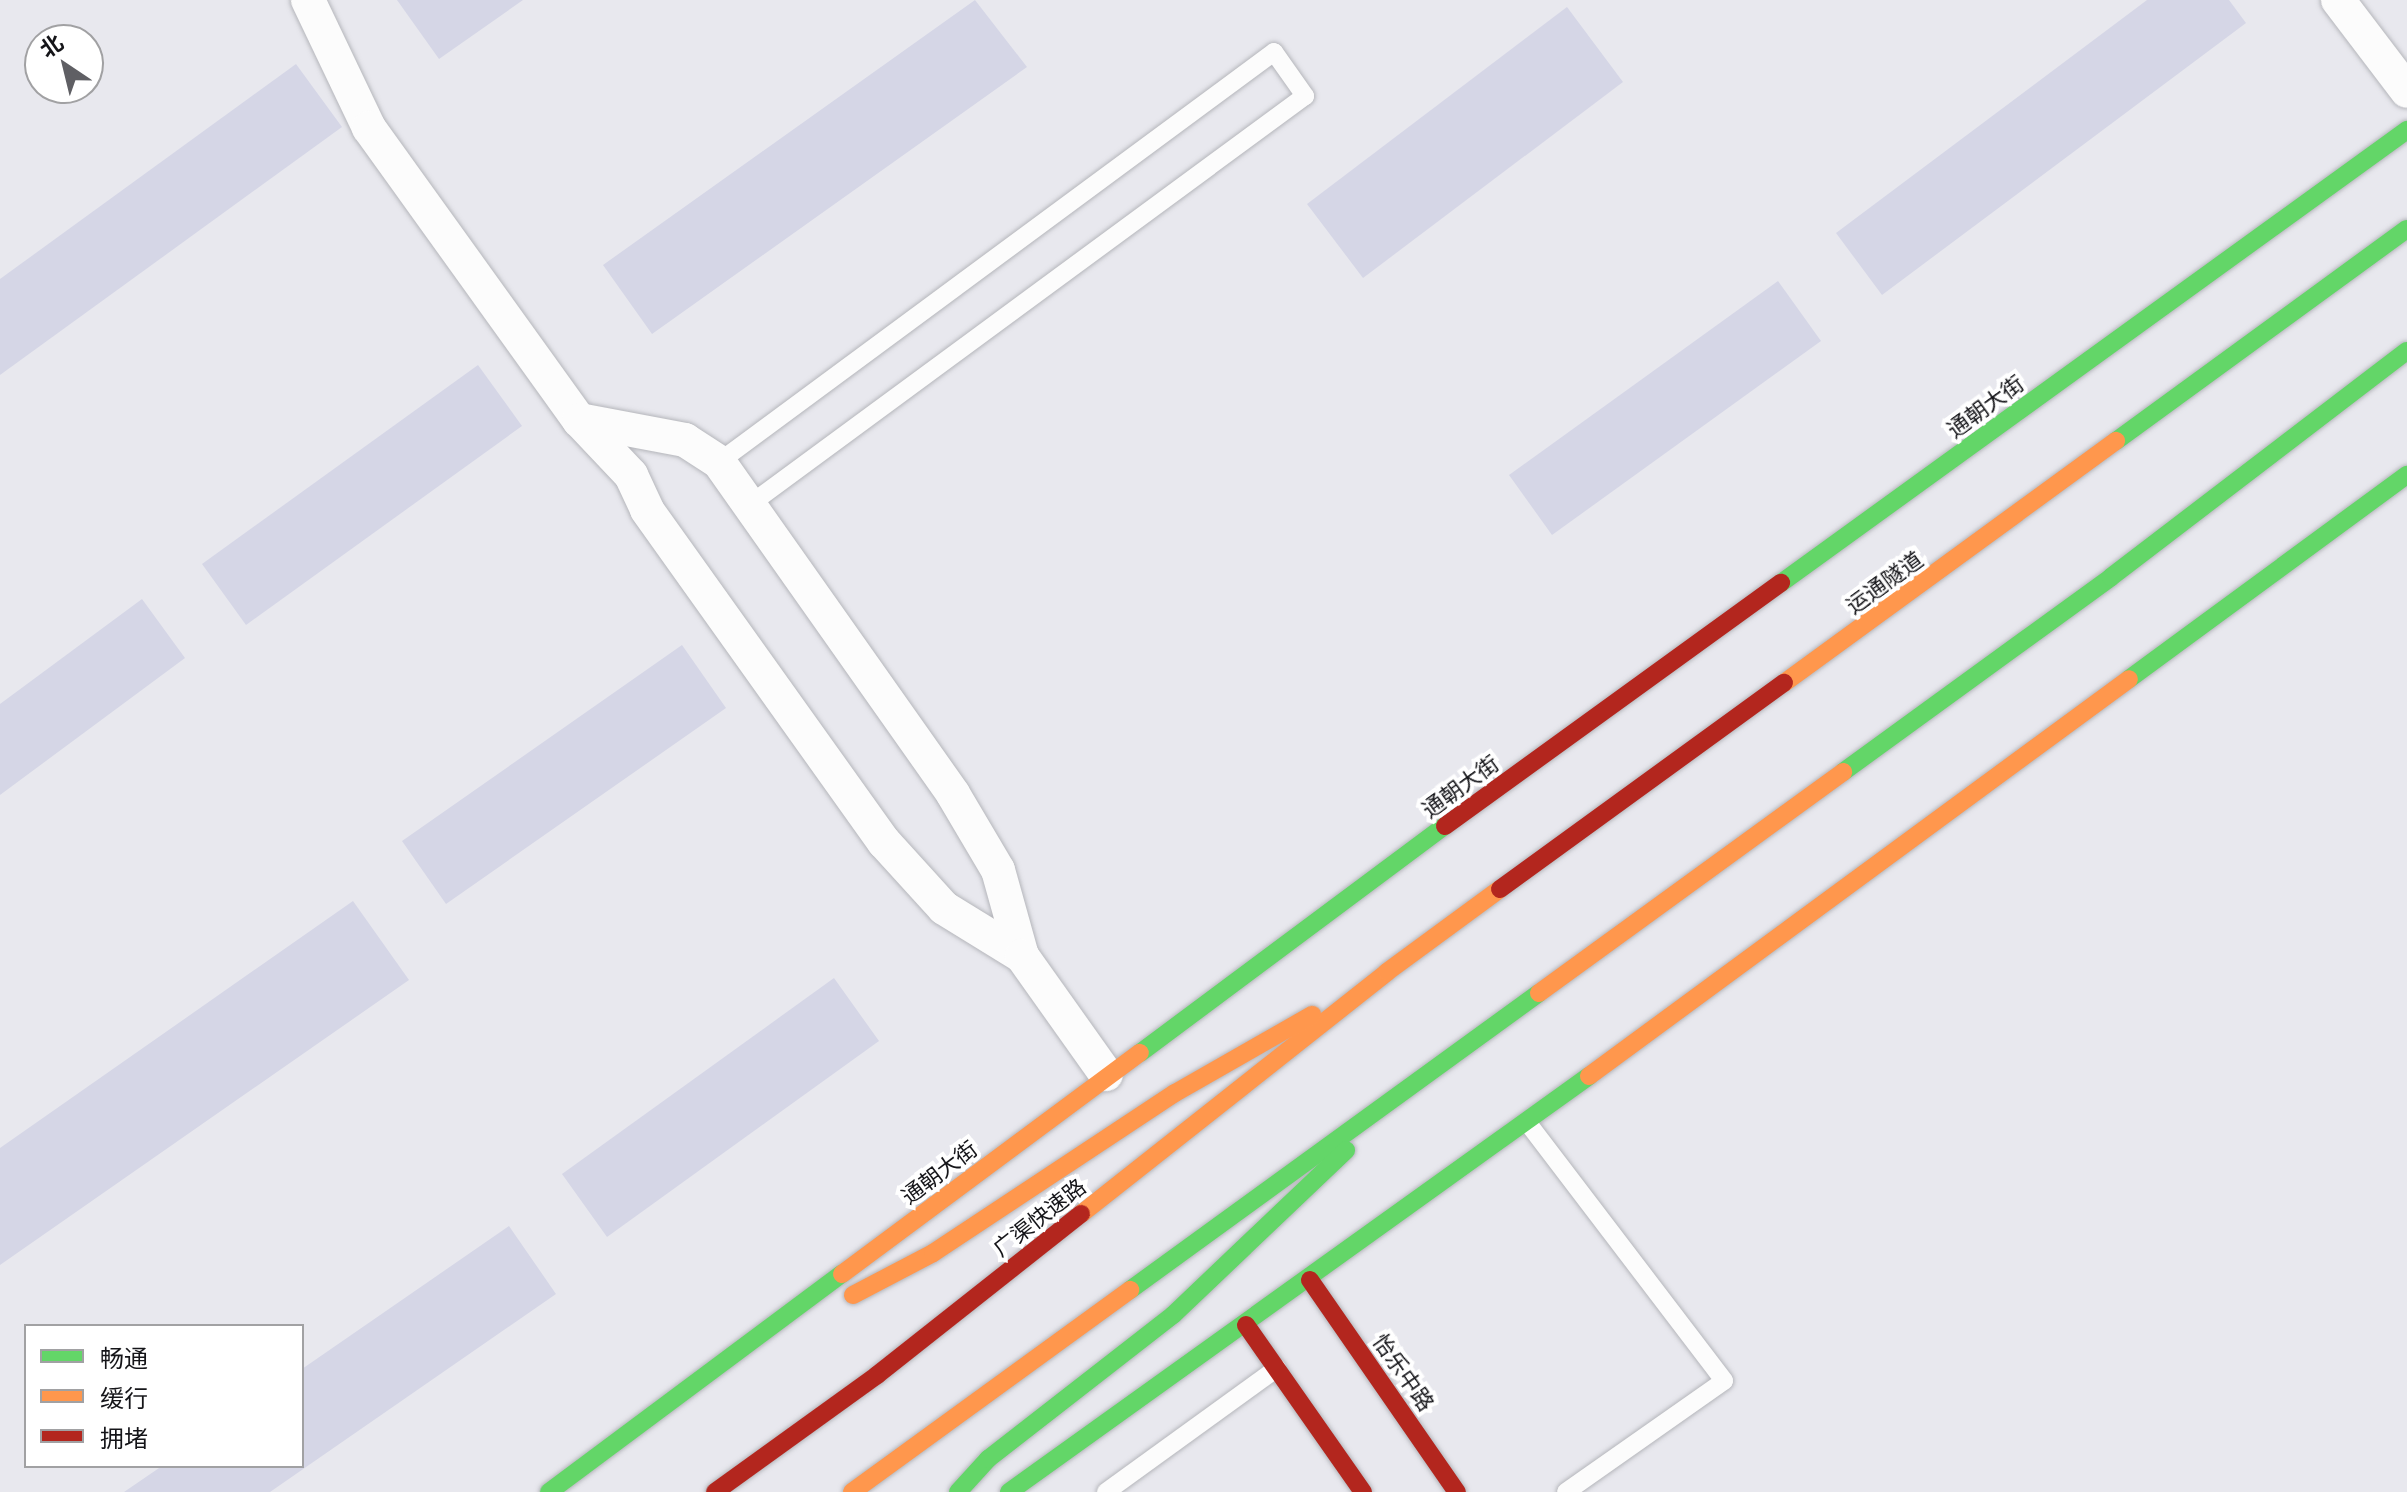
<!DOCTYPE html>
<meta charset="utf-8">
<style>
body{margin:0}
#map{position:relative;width:2407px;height:1492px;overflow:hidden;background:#e8e8ee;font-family:"IBM Plex Serif","Noto Sans SC",serif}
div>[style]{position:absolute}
.building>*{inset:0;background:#d5d6e6}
.roads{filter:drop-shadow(0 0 2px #b5b6bb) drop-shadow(0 0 2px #b5b6bb)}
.lane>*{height:18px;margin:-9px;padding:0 9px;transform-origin:9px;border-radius:9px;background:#fcfcfc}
.street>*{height:34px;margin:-17px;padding:0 17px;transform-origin:17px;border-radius:17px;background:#fcfcfc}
.fast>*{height:18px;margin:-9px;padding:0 9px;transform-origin:9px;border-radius:9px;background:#63d668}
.slow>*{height:18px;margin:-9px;padding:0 9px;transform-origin:9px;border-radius:9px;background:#ff974d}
.jam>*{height:18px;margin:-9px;padding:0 9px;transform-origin:9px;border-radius:9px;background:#b3261e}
span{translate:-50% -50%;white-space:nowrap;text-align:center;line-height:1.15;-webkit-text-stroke:8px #fff;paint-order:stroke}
.street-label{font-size:22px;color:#151519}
.legend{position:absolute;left:24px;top:1324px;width:280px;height:144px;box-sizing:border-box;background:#fff;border:2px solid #a1a1a3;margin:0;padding:10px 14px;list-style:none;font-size:24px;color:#151519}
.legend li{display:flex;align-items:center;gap:16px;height:40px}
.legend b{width:40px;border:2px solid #a1a1a3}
.north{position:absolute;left:24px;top:24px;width:80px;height:80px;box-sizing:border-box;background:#fff;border:2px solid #a1a1a3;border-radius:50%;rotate:325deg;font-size:22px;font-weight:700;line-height:32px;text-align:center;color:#151519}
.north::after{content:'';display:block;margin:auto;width:28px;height:36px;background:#5f5f64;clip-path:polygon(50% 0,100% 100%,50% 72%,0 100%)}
</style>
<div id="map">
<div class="building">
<div style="clip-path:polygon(397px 0,523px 0,439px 59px)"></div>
<div style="clip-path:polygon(975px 0,1027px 67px,652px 334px,603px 265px)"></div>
<div style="clip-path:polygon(2147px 0,2229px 0,2246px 23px,1882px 295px,1836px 233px)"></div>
<div style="clip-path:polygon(1567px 7px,1623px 82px,1363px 278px,1307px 204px)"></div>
<div style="clip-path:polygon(296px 64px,342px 127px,0 375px,0 279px)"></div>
<div style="clip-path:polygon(1778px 281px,1821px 341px,1552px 535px,1509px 475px)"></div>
<div style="clip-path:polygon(478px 365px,522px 426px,246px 625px,202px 564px)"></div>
<div style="clip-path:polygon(142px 599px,185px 658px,0 795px,0 704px)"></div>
<div style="clip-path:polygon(682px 645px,726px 708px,446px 904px,402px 841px)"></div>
<div style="clip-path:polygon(353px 901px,409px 980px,0 1265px,0 1148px)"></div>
<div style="clip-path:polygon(834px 978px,879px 1041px,607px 1237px,562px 1174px)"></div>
<div style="clip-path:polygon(509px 1226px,556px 1294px,270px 1492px,124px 1492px,162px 1466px,302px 1466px,302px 1369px)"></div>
</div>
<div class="roads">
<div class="lane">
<div style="left:719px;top:462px;width:690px;rotate:-36.45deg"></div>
<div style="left:1274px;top:52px;width:54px;rotate:54.8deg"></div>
<div style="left:1305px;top:96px;width:690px;rotate:143.66deg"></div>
<div style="left:1527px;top:1122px;width:325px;rotate:52.7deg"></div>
<div style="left:1724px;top:1381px;width:193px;rotate:144.9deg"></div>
<div style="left:1106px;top:1492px;width:211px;rotate:-35.9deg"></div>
</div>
<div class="street">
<div style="left:308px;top:0;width:142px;rotate:64.5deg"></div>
<div style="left:369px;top:128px;width:360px;rotate:54.3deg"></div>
<div style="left:579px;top:420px;width:76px;rotate:46.6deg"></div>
<div style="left:631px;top:475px;width:38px;rotate:65deg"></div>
<div style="left:647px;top:510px;width:408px;rotate:54.5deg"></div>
<div style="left:884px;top:842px;width:89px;rotate:47.7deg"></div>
<div style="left:944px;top:908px;width:92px;rotate:31.6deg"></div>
<div style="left:2338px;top:0;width:114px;rotate:52.8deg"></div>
<div style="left:579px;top:420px;width:108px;rotate:10.7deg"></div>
<div style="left:685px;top:440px;width:40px;rotate:32.9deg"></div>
<div style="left:719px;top:462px;width:406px;rotate:54.8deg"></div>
<div style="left:953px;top:794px;width:88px;rotate:59.4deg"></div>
<div style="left:998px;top:870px;width:89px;rotate:74.4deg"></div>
<div style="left:1022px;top:956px;width:145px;rotate:54.6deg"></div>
</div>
<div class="fast">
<div style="left:2116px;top:441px;width:360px;rotate:-36.1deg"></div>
<div style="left:1781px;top:583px;width:773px;rotate:-35.89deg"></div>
<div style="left:2129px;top:679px;width:345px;rotate:-36.3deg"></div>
<div style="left:1843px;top:772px;width:331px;rotate:-36deg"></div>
<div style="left:2111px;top:577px;width:372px;rotate:-37.4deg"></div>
<div style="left:1140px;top:1053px;width:380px;rotate:-36.7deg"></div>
<div style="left:1130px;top:1290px;width:505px;rotate:-35.99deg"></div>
<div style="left:549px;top:1492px;width:365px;rotate:-36.7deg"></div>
<div style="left:958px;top:1492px;width:45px;rotate:-47.7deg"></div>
<div style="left:988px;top:1459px;width:234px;rotate:-37.9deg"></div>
<div style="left:1173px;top:1315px;width:239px;rotate:-43.6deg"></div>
<div style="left:1009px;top:1492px;width:714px;rotate:-35.65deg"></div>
</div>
<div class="slow">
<div style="left:1784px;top:683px;width:411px;rotate:-36.1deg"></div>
<div style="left:1539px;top:993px;width:376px;rotate:-36deg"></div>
<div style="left:1589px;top:1076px;width:670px;rotate:-36.32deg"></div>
<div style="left:1081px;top:1214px;width:390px;rotate:-38.3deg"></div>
<div style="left:1387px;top:972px;width:140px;rotate:-36.3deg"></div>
<div style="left:842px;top:1274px;width:371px;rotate:-36.6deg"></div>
<div style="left:853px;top:1295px;width:90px;rotate:-27.7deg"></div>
<div style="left:933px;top:1253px;width:290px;rotate:-33.5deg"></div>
<div style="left:1175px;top:1093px;width:158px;rotate:-29.7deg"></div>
<div style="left:852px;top:1492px;width:344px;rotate:-36deg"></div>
</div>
<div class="jam">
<div style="left:1445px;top:826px;width:415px;rotate:-35.9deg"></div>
<div style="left:1500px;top:889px;width:351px;rotate:-36deg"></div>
<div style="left:1310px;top:1280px;width:258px;rotate:55.3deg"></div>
<div style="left:1246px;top:1325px;width:204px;rotate:55deg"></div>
<div style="left:715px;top:1492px;width:200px;rotate:-35.8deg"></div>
<div style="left:877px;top:1375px;width:260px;rotate:-38.3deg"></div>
</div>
</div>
<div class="street-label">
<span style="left:1985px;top:406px;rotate:-36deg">通朝大街</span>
<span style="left:1884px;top:582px;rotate:-36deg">运通隧道</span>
<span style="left:1460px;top:786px;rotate:-36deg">通朝大街</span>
<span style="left:939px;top:1172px;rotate:-37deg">通朝大街</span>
<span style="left:1039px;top:1217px;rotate:-38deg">广渠快速路</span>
<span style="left:1404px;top:1372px;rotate:55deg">怡乐中路</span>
</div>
<ul class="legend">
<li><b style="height:10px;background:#63d668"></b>畅通</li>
<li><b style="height:10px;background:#ff974d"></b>缓行</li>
<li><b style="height:10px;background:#b3261e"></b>拥堵</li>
</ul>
<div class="north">北</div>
</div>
